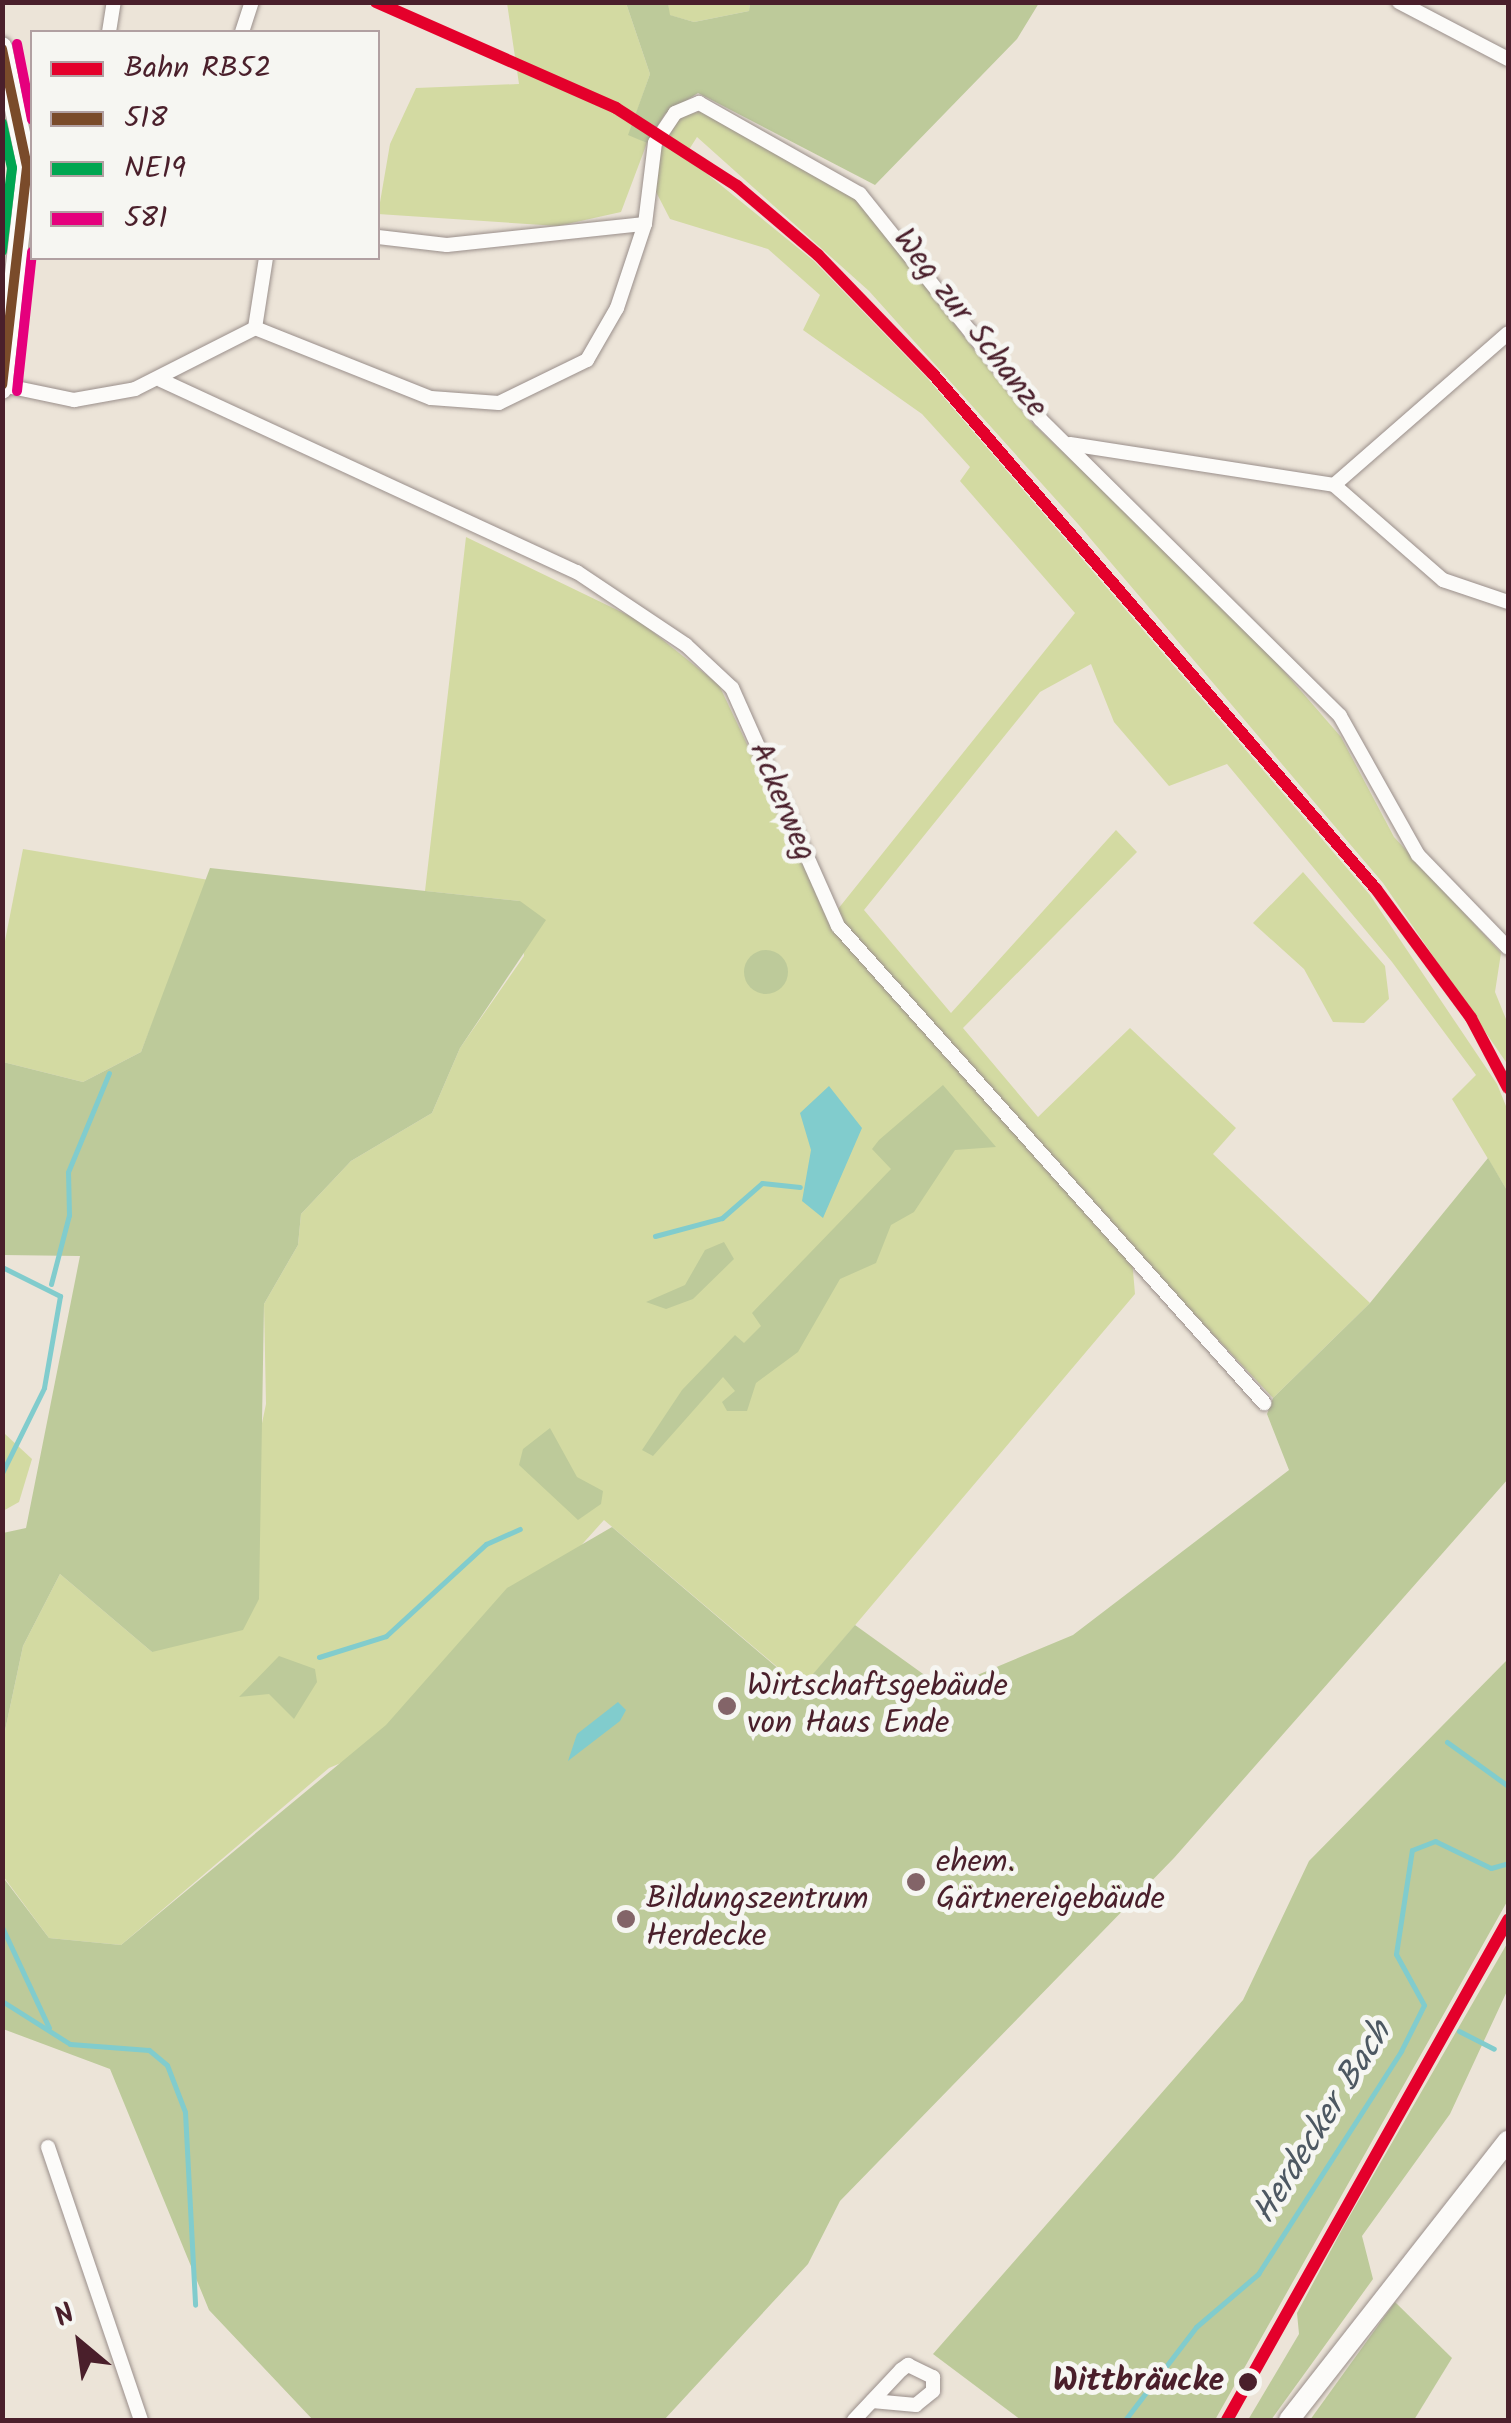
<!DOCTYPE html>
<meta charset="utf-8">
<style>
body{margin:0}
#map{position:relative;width:1511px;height:2423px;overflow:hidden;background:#ece4d8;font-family:Kalam,sans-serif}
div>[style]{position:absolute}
.green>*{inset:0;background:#d3daa2}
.forest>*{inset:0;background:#bdca9a}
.round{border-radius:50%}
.water>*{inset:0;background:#81cccd}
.stream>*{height:5px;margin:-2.5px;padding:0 2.5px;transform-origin:2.5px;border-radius:2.5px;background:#81cccd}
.roads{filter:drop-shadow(0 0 2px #9a8f8b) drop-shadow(0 0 2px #9a8f8b)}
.minor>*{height:14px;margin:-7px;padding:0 7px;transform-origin:7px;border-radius:7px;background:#fcfbf9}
.secondary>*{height:20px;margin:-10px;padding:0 10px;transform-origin:10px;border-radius:10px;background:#fcfbf9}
.primary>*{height:20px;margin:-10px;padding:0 10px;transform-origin:10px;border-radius:10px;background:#fcfbf9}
.bus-1>*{height:10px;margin:-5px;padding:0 5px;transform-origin:5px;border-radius:5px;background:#7a4b2a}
.bus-2>*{height:10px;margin:-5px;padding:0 5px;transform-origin:5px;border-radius:5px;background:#00a651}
.bus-3>*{height:10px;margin:-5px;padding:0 5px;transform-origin:5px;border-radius:5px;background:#e5007d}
.rail-1>*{height:12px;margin:-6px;padding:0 6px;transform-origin:6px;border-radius:6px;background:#e4002b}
.dots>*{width:28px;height:28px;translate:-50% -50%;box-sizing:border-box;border:5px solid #f6f6f2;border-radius:50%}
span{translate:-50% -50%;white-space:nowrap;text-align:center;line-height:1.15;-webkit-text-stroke:10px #f6f6f2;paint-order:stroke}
.street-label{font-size:32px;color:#4a1f2b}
.poi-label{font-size:32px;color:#4a1f2b}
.left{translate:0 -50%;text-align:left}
.stop-label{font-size:32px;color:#4a1f2b;font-weight:700}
.right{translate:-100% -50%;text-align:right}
.water-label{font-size:35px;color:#4d5862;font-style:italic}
.frame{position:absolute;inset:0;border:5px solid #4a1f2b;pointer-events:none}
.legend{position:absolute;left:30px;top:30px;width:350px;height:230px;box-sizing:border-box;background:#f6f6f2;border:2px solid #b1a0a2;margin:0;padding:12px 18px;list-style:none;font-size:30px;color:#4a1f2b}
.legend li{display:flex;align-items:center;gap:20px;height:50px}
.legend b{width:50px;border:2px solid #b1a0a2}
.north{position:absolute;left:30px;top:2293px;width:100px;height:100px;-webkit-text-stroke:8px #f6f6f2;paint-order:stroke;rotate:331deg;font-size:28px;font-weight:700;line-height:40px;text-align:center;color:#4a1f2b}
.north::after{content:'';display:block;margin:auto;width:35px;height:45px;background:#4a1f2b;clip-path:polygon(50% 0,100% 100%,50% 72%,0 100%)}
</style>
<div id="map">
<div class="green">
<div style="clip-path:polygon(507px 3px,626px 3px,650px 74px,629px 134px,647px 143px,621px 212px,558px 226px,378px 214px,390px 144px,416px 88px,519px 84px)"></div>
<div style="clip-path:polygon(668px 3px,750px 3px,749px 11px,694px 22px,669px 15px)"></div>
<div style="clip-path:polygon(705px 110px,859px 201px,1028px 419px,1243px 624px,1341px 737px,1394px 837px,1501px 953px,1495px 992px,1508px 1024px,1508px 1065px,1383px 883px,1078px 524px,869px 291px,697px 137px,685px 156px,814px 261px,928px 379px,1370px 895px,1497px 1084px,1508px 1111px,1508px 1192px,1452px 1099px,1476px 1075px,1392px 962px,1227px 764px,1169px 786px,1114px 722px,1091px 664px,1040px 692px,864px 910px,951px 1013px,1116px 830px,1137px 852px,963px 1028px,1038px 1117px,1130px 1028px,1236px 1128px,1213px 1154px,1370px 1303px,1273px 1398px,1131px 1247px,1135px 1294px,802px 1688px,604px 1520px,412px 1733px,329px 1768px,121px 1945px,49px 1938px,3px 1876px,3px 1740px,23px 1646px,60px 1574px,152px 1652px,255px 1457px,266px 1404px,264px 1304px,298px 1245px,301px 1214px,351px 1161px,432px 1113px,460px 1048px,524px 956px,520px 901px,425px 891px,466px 537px,638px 620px,719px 685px,830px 919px,1075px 613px,960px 481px,970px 467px,922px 414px,803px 330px,820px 295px,768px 249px,670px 219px,654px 188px,660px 151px,680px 117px)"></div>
<div style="clip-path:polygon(23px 849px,209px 880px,141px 1052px,83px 1082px,3px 1062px,3px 951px)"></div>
<div style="clip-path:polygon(1303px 872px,1385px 966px,1389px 999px,1364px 1023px,1333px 1022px,1304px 969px,1253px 923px)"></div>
<div style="clip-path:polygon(5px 1434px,32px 1459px,19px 1502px,3px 1511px)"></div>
</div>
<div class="forest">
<div style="clip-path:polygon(626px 3px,668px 3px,670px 15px,694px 22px,749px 11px,750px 3px,1039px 3px,1017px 39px,875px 185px,698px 93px,665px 114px,647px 143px,628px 135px,650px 74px)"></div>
<div style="clip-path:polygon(210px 868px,520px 901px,546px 920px,460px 1048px,432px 1113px,351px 1161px,301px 1214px,298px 1245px,264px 1304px,259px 1599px,243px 1630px,152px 1652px,60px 1574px,23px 1646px,3px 1740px,3px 1533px,26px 1528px,80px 1256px,3px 1255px,3px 1062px,83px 1082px,141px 1052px)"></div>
<div class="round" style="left:744px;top:950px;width:44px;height:44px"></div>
<div style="clip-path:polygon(943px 1085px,996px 1147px,955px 1150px,914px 1212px,891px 1225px,876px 1263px,840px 1279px,798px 1352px,756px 1383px,747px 1411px,727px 1411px,722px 1402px,735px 1391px,723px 1377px,653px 1456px,642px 1450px,682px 1390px,735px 1335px,744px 1343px,761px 1326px,752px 1313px,891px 1169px,872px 1149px,879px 1140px)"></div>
<div style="clip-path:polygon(1488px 1158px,1508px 1192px,1508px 1479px,1174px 1858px,840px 2201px,808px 2264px,664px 2420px,313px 2420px,209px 2310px,110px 2069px,3px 2029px,2px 1876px,49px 1938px,121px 1945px,386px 1725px,507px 1588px,612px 1527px,801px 1688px,855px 1625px,944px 1689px,1073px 1635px,1289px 1470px,1267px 1414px,1273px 1398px,1370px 1303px)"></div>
<div style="clip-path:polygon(724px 1242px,734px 1259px,693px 1299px,666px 1309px,646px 1302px,685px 1285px,705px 1250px)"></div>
<div style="clip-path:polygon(550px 1428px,577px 1477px,603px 1491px,601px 1504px,578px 1520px,519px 1465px,523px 1449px)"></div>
<div style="clip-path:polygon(279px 1656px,315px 1669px,317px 1682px,294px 1719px,269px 1694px,239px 1697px)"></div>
<div style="clip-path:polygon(1508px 1659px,1508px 1900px,1215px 2420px,1021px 2420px,933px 2354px,1243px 2000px,1309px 1861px)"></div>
<div style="clip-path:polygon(1508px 1942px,1508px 1989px,1450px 2114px,1362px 2236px,1373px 2279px,1271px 2420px,1248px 2420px,1299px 2334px,1297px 2313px,1345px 2224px)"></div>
<div style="clip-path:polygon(1395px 2302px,1452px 2358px,1414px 2420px,1310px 2420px)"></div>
</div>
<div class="water">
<div style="clip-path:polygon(829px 1086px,862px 1128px,823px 1218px,802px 1201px,811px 1150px,800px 1113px)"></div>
<div style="clip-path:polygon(618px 1702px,626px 1710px,620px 1721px,568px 1761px,577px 1734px)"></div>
</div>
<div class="stream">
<div style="left:655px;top:1236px;width:69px;rotate:-15deg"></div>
<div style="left:722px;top:1218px;width:53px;rotate:-41.2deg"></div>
<div style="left:762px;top:1183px;width:38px;rotate:6deg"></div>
<div style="left:2px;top:1267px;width:65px;rotate:26.6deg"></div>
<div style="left:60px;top:1296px;width:93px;rotate:99.9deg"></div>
<div style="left:44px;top:1388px;width:95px;rotate:116.3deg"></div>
<div style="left:51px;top:1284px;width:71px;rotate:-75.4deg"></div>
<div style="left:69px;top:1215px;width:43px;rotate:-91.3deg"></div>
<div style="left:68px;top:1172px;width:107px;rotate:-67.5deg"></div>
<div style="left:319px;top:1657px;width:70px;rotate:-17.4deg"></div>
<div style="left:386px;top:1636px;width:136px;rotate:-42.6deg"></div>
<div style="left:486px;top:1544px;width:37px;rotate:-24deg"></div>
<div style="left:1447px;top:1742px;width:75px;rotate:35.8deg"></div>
<div style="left:2px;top:1927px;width:111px;rotate:65deg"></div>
<div style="left:2px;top:2001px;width:80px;rotate:32.3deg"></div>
<div style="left:70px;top:2044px;width:79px;rotate:4.3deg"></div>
<div style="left:149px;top:2050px;width:23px;rotate:40deg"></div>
<div style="left:167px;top:2065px;width:50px;rotate:69deg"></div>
<div style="left:185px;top:2112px;width:193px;rotate:87deg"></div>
<div style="left:1459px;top:2031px;width:39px;rotate:27deg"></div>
<div style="left:1125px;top:2420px;width:117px;rotate:-52.6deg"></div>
<div style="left:1196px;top:2327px;width:82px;rotate:-40.5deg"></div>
<div style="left:1258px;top:2274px;width:265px;rotate:-57.3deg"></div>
<div style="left:1401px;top:2051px;width:51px;rotate:-63.4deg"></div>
<div style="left:1424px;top:2005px;width:58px;rotate:-118.8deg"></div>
<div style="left:1396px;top:1954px;width:105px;rotate:-81.3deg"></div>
<div style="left:1412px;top:1850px;width:25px;rotate:-21deg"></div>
<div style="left:1435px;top:1841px;width:62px;rotate:25.7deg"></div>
<div style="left:1491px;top:1868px;width:18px;rotate:-16deg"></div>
</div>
<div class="roads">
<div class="minor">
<div style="left:1399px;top:2px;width:123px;rotate:27.6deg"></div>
<div style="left:109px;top:32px;width:30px;rotate:-81deg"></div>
<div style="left:242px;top:32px;width:32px;rotate:-72deg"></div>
<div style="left:378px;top:237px;width:69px;rotate:6.6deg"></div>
<div style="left:447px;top:245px;width:199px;rotate:-6.1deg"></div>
<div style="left:645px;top:224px;width:82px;rotate:-83deg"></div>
<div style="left:655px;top:143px;width:36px;rotate:-56deg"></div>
<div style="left:675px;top:113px;width:26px;rotate:-23deg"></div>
<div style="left:699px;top:103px;width:185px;rotate:29.5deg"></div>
<div style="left:860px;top:194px;width:288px;rotate:51.3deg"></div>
<div style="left:1040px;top:419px;width:422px;rotate:44.7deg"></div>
<div style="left:1340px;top:716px;width:159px;rotate:60.7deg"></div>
<div style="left:1418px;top:855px;width:129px;rotate:45.9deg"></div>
<div style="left:255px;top:328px;width:71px;rotate:-81.1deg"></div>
<div style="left:161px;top:380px;width:458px;rotate:24.8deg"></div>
<div style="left:577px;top:572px;width:131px;rotate:33.8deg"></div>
<div style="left:686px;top:645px;width:63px;rotate:43.1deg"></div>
<div style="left:732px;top:688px;width:261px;rotate:66deg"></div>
<div style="left:838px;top:926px;width:640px;rotate:48.23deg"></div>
<div style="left:2px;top:385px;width:74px;rotate:11.8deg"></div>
<div style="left:74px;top:400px;width:62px;rotate:-10.2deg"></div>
<div style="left:135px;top:389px;width:135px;rotate:-26.9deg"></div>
<div style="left:255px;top:328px;width:189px;rotate:21.7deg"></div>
<div style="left:431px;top:398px;width:68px;rotate:4.2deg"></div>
<div style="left:499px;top:403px;width:98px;rotate:-26deg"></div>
<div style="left:587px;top:360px;width:60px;rotate:-60deg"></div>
<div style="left:617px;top:308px;width:89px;rotate:-71.6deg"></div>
<div style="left:1070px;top:444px;width:267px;rotate:8.8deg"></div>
<div style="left:1334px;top:485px;width:231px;rotate:-41.1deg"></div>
<div style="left:1334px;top:485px;width:145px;rotate:41.1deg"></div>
<div style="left:1443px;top:580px;width:69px;rotate:18.7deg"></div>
<div style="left:48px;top:2147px;width:288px;rotate:71.2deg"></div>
<div style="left:854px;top:2420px;width:69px;rotate:-46.8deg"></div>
<div style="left:901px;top:2370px;width:9px;rotate:-36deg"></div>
<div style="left:908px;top:2365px;width:28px;rotate:26deg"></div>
<div style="left:933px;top:2377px;width:14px;rotate:90deg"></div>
<div style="left:933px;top:2391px;width:22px;rotate:141deg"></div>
<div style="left:916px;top:2405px;width:44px;rotate:-174.8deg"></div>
</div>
<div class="secondary">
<div style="left:2px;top:47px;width:123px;rotate:78.2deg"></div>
<div style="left:27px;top:167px;width:223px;rotate:96.4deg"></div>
</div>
<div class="primary">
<div style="left:1289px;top:2420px;width:355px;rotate:-51.9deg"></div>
</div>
</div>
<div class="bus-1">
<div style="left:2px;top:49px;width:121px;rotate:78deg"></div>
<div style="left:27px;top:167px;width:219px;rotate:96.5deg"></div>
</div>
<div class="bus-2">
<div style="left:2px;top:123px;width:46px;rotate:77.5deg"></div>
<div style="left:12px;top:168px;width:84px;rotate:96.9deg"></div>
</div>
<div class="bus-3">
<div style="left:17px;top:44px;width:77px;rotate:78.8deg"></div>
<div style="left:17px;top:391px;width:140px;rotate:-83.8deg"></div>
</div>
<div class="rail-1">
<div style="left:376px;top:2px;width:262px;rotate:23.8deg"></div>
<div style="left:616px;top:108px;width:144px;rotate:32.8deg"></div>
<div style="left:737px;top:186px;width:106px;rotate:40.4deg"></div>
<div style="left:818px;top:255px;width:165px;rotate:46deg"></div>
<div style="left:933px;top:374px;width:679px;rotate:49.3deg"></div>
<div style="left:1376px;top:889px;width:160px;rotate:53.6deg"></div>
<div style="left:1471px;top:1018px;width:79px;rotate:62.1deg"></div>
<div style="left:1227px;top:2420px;width:574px;rotate:-60.66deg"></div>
</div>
<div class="dots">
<div style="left:727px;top:1706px;background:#836468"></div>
<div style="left:916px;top:1882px;background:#836468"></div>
<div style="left:626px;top:1919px;background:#836468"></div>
<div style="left:1248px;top:2382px;background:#4a1f2b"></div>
</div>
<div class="street-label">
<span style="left:969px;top:324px;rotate:52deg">Weg zur Schanze</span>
<span style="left:781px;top:802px;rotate:67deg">Ackerweg</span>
</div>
<div class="poi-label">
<span class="left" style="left:747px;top:1706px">Wirtschaftsgebäude<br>von Haus Ende</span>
<span class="left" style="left:936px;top:1882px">ehem.<br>Gärtnereigebäude</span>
<span class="left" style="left:646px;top:1919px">Bildungszentrum<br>Herdecke</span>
</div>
<div class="stop-label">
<span class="right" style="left:1224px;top:2382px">Wittbräucke</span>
</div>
<div class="water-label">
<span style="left:1323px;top:2123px;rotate:-58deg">Herdecker Bach</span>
</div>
<div class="frame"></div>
<ul class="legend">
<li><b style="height:12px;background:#e4002b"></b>Bahn RB52</li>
<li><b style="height:12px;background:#7a4b2a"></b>518</li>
<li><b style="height:12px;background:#00a651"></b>NE19</li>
<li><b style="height:12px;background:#e5007d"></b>581</li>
</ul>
<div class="north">N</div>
</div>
